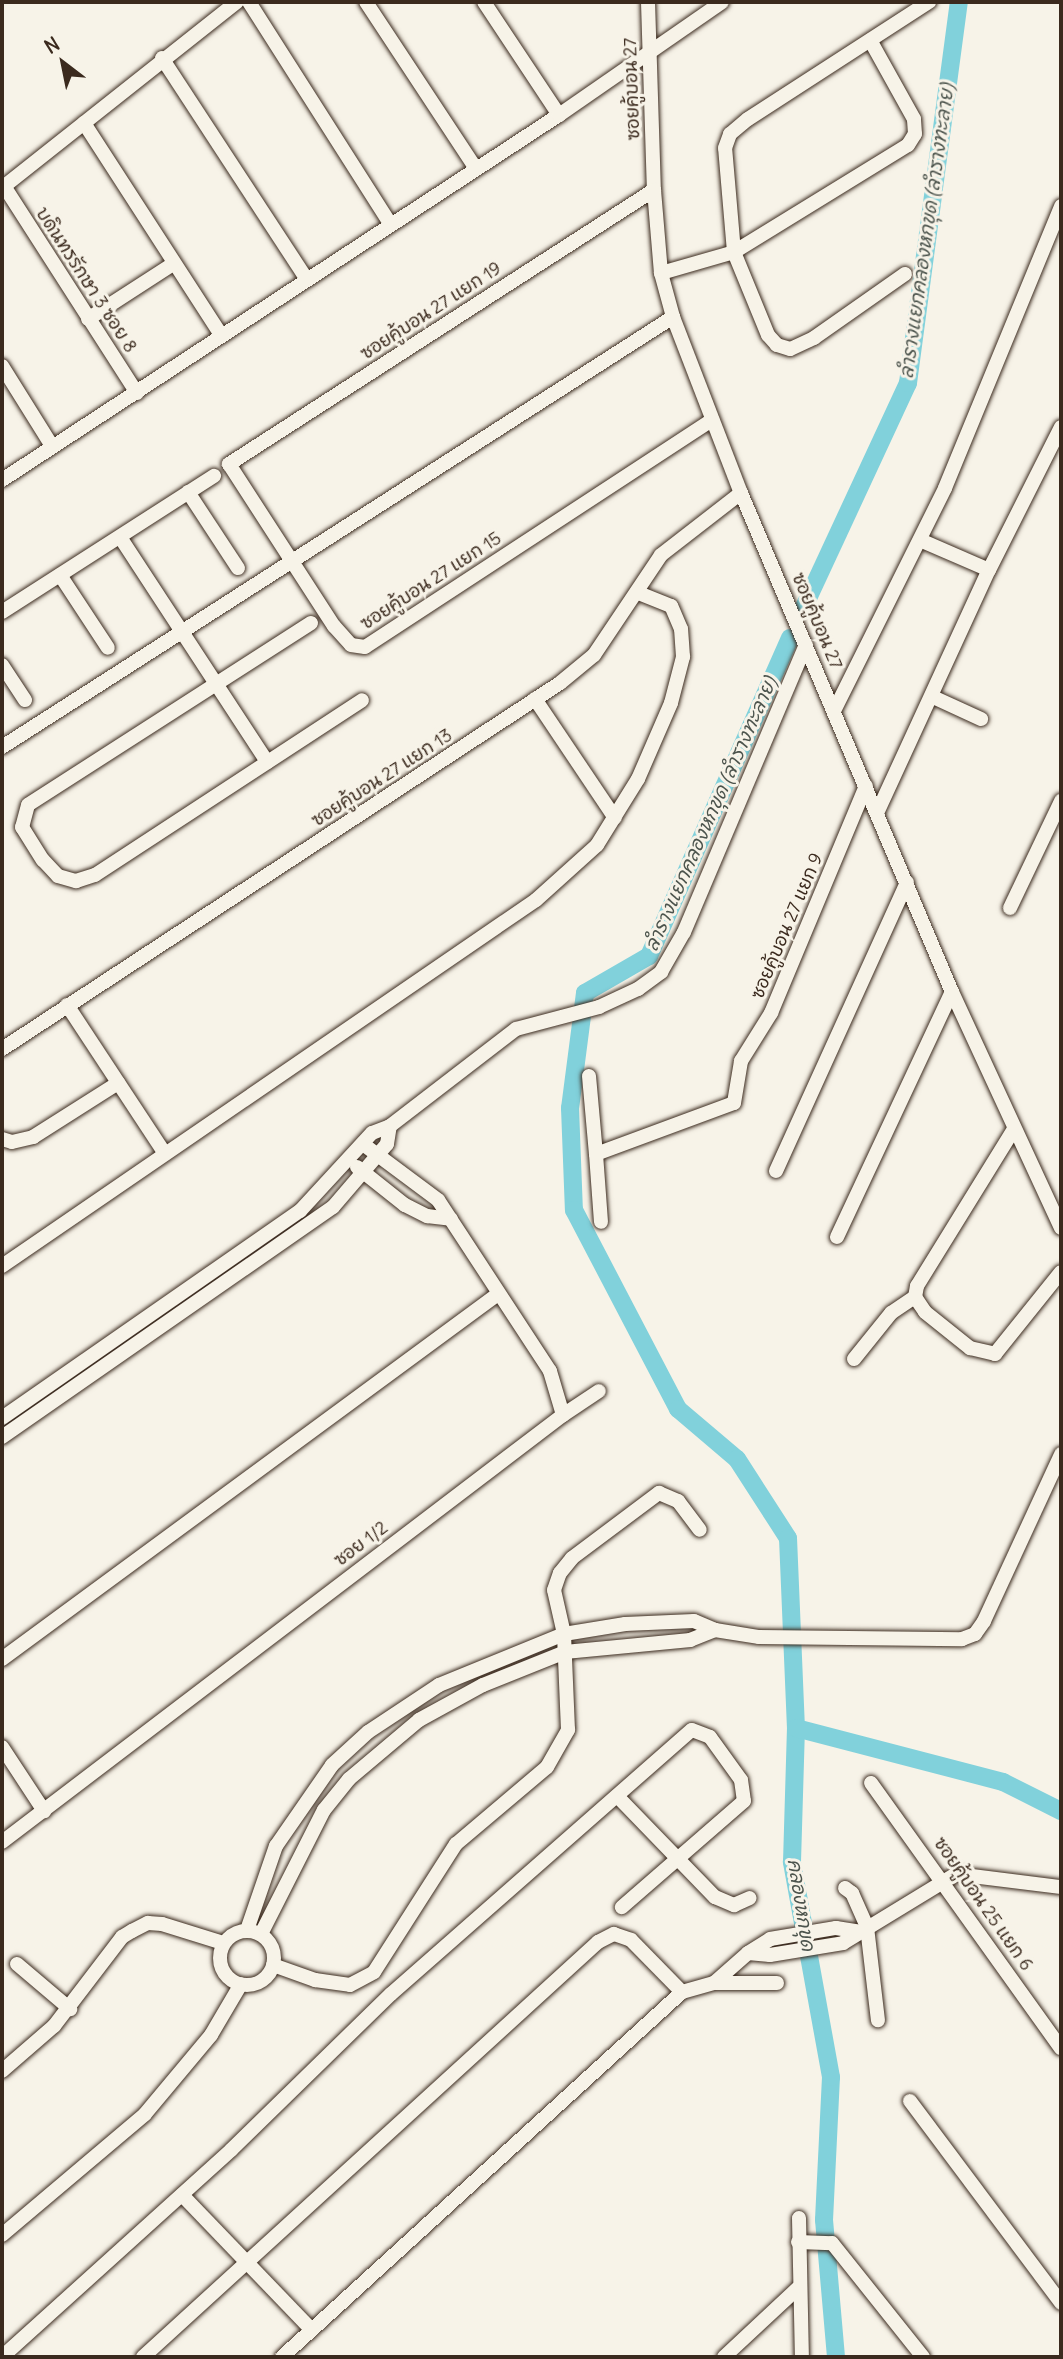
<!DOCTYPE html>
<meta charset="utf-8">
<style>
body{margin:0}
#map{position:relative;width:1063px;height:2359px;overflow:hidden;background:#f7f3e8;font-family:Delius,"Playpen Sans Thai",sans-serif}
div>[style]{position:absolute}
.canal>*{height:18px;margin:-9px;padding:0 9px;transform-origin:9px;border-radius:9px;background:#81d1db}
.roads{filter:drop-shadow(0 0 2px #3b2a1e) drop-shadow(0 0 2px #3b2a1e)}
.street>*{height:14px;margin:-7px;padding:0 7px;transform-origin:7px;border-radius:7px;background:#f7f3e8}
.street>.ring{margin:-7px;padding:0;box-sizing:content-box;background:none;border:14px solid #f7f3e8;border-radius:50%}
span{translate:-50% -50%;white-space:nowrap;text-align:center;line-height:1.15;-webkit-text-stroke:6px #f7f3e8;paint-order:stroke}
.street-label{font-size:18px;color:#3b2a1e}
.water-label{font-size:19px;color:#4c544d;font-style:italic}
.frame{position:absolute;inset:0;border:4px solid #3b2a1e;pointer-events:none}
.north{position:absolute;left:28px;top:28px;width:70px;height:70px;-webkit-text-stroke:5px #f7f3e8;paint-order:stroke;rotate:328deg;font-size:19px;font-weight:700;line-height:28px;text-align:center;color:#3b2a1e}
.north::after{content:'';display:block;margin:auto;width:24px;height:32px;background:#3b2a1e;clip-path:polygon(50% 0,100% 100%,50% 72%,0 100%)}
</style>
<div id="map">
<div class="canal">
<div style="left:804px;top:607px;width:247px;rotate:-65.1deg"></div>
<div style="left:908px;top:383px;width:384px;rotate:-82.4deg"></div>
<div style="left:790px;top:638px;width:348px;rotate:113.9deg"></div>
<div style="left:649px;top:956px;width:74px;rotate:150deg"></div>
<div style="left:585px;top:993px;width:116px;rotate:97.4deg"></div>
<div style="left:570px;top:1108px;width:102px;rotate:87.8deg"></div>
<div style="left:574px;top:1210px;width:225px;rotate:62.4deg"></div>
<div style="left:678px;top:1409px;width:77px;rotate:40.3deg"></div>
<div style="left:737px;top:1459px;width:94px;rotate:57.2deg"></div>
<div style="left:788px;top:1538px;width:190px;rotate:87.6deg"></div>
<div style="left:836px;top:2357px;width:138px;rotate:-95deg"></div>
<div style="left:824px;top:2220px;width:143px;rotate:-87.2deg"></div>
<div style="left:831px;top:2077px;width:219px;rotate:-100.3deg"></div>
<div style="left:792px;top:1862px;width:134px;rotate:-88.3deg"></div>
<div style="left:796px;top:1728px;width:214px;rotate:14.6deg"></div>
<div style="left:1003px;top:1782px;width:65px;rotate:26.6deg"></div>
</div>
<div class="roads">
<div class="street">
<div style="left:249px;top:2px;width:264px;rotate:57.5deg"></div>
<div style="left:366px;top:2px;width:200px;rotate:56.6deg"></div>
<div style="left:484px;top:2px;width:136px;rotate:56.4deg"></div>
<div style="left:648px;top:2px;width:188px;rotate:88.2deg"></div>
<div style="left:654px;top:190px;width:83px;rotate:85.2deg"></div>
<div style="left:661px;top:273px;width:46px;rotate:74.7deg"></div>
<div style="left:673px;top:317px;width:189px;rotate:68.9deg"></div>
<div style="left:741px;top:493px;width:542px;rotate:67.08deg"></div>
<div style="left:952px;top:992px;width:260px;rotate:65.2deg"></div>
<div style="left:162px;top:58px;width:263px;rotate:56.8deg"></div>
<div style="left:84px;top:123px;width:252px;rotate:57.1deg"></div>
<div style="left:4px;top:186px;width:246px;rotate:57.3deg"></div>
<div style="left:2px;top:188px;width:300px;rotate:-38.4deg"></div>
<div style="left:654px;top:190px;width:506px;rotate:147.19deg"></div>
<div style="left:229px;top:464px;width:193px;rotate:57.1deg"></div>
<div style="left:334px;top:626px;width:25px;rotate:48deg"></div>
<div style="left:351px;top:645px;width:14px;rotate:8deg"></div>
<div style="left:365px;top:647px;width:415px;rotate:-33.2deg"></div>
<div style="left:661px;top:273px;width:76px;rotate:-16deg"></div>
<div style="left:734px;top:252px;width:204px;rotate:-31.6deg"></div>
<div style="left:908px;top:145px;width:13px;rotate:-58deg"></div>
<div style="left:915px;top:134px;width:15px;rotate:-94deg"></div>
<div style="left:914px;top:119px;width:90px;rotate:-119.1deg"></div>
<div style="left:905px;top:274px;width:111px;rotate:144.9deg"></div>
<div style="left:814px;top:338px;width:26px;rotate:155deg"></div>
<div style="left:790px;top:349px;width:14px;rotate:-163deg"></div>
<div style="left:777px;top:345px;width:13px;rotate:-132deg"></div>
<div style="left:768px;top:335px;width:90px;rotate:-112.3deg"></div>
<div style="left:734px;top:252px;width:104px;rotate:-94.9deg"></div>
<div style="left:725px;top:148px;width:15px;rotate:-70deg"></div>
<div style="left:730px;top:134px;width:23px;rotate:-40deg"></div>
<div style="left:748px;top:119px;width:216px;rotate:-32.9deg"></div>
<div style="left:88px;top:319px;width:101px;rotate:-32.9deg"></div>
<div style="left:2px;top:366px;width:94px;rotate:58deg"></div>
<div style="left:2px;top:480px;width:666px;rotate:-33.24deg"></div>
<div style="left:559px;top:115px;width:198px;rotate:-34.7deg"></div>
<div style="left:188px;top:492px;width:91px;rotate:56.7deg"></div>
<div style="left:120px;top:537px;width:269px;rotate:56.8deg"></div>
<div style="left:920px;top:540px;width:75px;rotate:23.5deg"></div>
<div style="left:60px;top:575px;width:87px;rotate:56.7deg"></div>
<div style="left:2px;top:612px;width:252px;rotate:-32.7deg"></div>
<div style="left:311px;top:623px;width:336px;rotate:147.3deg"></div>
<div style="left:28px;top:805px;width:23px;rotate:105deg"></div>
<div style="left:22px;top:827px;width:39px;rotate:58deg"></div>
<div style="left:43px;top:860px;width:22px;rotate:47deg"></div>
<div style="left:58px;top:876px;width:19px;rotate:16deg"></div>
<div style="left:76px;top:881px;width:20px;rotate:-18deg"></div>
<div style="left:95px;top:875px;width:319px;rotate:-33.2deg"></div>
<div style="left:2px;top:665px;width:42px;rotate:56.7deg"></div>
<div style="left:933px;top:697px;width:53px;rotate:24.6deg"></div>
<div style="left:535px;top:699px;width:143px;rotate:56.1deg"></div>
<div style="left:834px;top:711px;width:249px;rotate:-63.5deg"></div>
<div style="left:945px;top:488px;width:305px;rotate:-67.6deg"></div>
<div style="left:2px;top:747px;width:797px;rotate:-32.65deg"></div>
<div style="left:877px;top:813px;width:268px;rotate:-65.3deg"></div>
<div style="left:989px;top:570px;width:160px;rotate:-63.3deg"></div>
<div style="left:1010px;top:908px;width:119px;rotate:-64.5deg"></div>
<div style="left:67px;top:1005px;width:176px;rotate:56.6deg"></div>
<div style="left:2px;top:1049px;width:667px;rotate:-33.26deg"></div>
<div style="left:560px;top:683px;width:44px;rotate:-39.5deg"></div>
<div style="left:594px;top:655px;width:120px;rotate:-56.2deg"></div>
<div style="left:661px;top:555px;width:101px;rotate:-37.8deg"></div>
<div style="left:589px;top:1076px;width:78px;rotate:84.9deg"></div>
<div style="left:596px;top:1154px;width:147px;rotate:-20.3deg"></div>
<div style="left:734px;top:1103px;width:43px;rotate:-80.5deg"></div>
<div style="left:741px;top:1061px;width:57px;rotate:-58deg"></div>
<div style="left:771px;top:1013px;width:246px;rotate:-67.3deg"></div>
<div style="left:1014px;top:1129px;width:185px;rotate:121.7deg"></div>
<div style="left:917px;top:1286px;width:11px;rotate:100deg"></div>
<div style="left:915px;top:1297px;width:18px;rotate:56deg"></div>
<div style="left:925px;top:1312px;width:58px;rotate:38.7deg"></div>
<div style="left:970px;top:1348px;width:26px;rotate:13deg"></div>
<div style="left:995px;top:1354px;width:105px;rotate:-51.2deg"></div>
<div style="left:2px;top:1139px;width:10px;rotate:17deg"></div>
<div style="left:12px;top:1142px;width:22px;rotate:-13deg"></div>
<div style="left:33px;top:1137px;width:101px;rotate:-32.4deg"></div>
<div style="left:596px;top:1154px;width:68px;rotate:85.8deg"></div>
<div style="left:357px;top:1167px;width:61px;rotate:38.4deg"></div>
<div style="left:405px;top:1205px;width:25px;rotate:27deg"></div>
<div style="left:427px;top:1216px;width:24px;rotate:7deg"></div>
<div style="left:776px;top:1171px;width:317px;rotate:-65.6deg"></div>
<div style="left:837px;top:1237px;width:271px;rotate:-64.9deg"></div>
<div style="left:2px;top:1266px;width:647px;rotate:-34.43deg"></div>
<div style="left:536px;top:900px;width:82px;rotate:-42deg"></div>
<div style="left:597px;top:845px;width:78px;rotate:-58.2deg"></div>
<div style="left:638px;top:779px;width:83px;rotate:-66.5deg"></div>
<div style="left:671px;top:703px;width:48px;rotate:-75.4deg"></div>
<div style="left:683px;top:657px;width:28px;rotate:-94deg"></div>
<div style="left:681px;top:629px;width:25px;rotate:-113deg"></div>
<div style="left:671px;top:606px;width:37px;rotate:-158deg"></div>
<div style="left:854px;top:1359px;width:59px;rotate:-51.2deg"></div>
<div style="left:891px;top:1313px;width:29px;rotate:-34deg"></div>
<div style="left:563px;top:1415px;width:43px;rotate:-33.7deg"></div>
<div style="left:2px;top:1418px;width:363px;rotate:-34.8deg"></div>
<div style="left:300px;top:1211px;width:106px;rotate:-47.3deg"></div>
<div style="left:372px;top:1133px;width:19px;rotate:-21deg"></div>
<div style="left:390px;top:1126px;width:159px;rotate:-37.6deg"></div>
<div style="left:516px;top:1029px;width:86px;rotate:-14.8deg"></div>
<div style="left:599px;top:1007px;width:43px;rotate:-24.8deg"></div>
<div style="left:638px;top:989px;width:29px;rotate:-36deg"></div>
<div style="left:661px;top:972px;width:46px;rotate:-60.1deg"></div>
<div style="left:684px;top:932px;width:312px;rotate:-67deg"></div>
<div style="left:2px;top:1437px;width:403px;rotate:-34.8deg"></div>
<div style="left:333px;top:1207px;width:83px;rotate:-49.4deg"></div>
<div style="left:387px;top:1144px;width:18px;rotate:-81deg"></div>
<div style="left:2px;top:1659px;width:616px;rotate:-36.35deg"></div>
<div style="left:2px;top:1747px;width:77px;rotate:56.7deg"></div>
<div style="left:871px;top:1783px;width:326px;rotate:54.4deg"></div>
<div style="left:617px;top:1796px;width:141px;rotate:45.9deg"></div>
<div style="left:715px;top:1897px;width:21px;rotate:23deg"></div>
<div style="left:734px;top:1905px;width:17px;rotate:-24deg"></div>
<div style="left:2px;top:1842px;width:705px;rotate:-37.28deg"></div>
<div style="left:563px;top:1415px;width:46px;rotate:-106.5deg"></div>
<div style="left:550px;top:1371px;width:204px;rotate:-123.2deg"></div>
<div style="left:438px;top:1200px;width:94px;rotate:-143.3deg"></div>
<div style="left:845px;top:1888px;width:9px;rotate:36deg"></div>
<div style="left:852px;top:1893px;width:37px;rotate:66deg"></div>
<div style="left:867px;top:1927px;width:94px;rotate:83.3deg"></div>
<div style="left:247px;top:1930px;width:89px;rotate:-71deg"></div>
<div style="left:276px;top:1846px;width:98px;rotate:-55.3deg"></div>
<div style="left:332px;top:1765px;width:49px;rotate:-42.5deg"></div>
<div style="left:368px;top:1732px;width:85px;rotate:-33.5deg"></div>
<div style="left:439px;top:1685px;width:135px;rotate:-22.2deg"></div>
<div style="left:564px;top:1634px;width:62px;rotate:-9.3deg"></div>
<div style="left:625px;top:1624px;width:69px;rotate:-2.5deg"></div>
<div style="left:694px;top:1621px;width:23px;rotate:23deg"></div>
<div style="left:715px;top:1630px;width:45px;rotate:9deg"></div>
<div style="left:759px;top:1637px;width:203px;rotate:0.6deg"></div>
<div style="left:962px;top:1639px;width:14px;rotate:-21deg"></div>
<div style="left:975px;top:1634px;width:16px;rotate:-55deg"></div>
<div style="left:984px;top:1621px;width:184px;rotate:-65.2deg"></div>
<div class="ring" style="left:220px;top:1931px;width:40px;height:40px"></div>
<div style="left:261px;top:1934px;width:139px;rotate:-63.1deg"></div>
<div style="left:324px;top:1810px;width:40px;rotate:-51deg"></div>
<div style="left:349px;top:1779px;width:92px;rotate:-40.1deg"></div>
<div style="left:419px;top:1720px;width:73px;rotate:-28.7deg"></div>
<div style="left:483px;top:1685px;width:88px;rotate:-21.9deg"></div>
<div style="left:565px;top:1652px;width:126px;rotate:-5.5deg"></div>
<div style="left:690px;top:1640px;width:27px;rotate:-22deg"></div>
<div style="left:748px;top:1953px;width:26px;rotate:-32deg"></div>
<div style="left:770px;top:1939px;width:67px;rotate:-9.5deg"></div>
<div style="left:836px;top:1928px;width:24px;rotate:9deg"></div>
<div style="left:17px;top:1964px;width:70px;rotate:40.3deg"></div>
<div style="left:273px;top:1965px;width:45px;rotate:19.7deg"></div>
<div style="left:315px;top:1980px;width:35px;rotate:8deg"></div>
<div style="left:350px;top:1985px;width:27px;rotate:-28deg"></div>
<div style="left:374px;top:1972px;width:152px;rotate:-57.4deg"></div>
<div style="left:456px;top:1844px;width:119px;rotate:-40.2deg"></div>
<div style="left:547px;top:1767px;width:43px;rotate:-60.4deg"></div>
<div style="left:568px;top:1730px;width:96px;rotate:-92.4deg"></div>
<div style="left:564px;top:1634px;width:45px;rotate:-102.8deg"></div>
<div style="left:554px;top:1590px;width:18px;rotate:-71deg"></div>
<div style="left:560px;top:1573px;width:19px;rotate:-51deg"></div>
<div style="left:572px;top:1558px;width:109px;rotate:-36.8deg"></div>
<div style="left:659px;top:1493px;width:21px;rotate:23deg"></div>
<div style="left:678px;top:1501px;width:36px;rotate:53deg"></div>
<div style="left:714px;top:1983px;width:63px"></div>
<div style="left:2px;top:2071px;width:69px;rotate:-40.9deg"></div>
<div style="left:54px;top:2026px;width:112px;rotate:-52.6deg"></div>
<div style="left:122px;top:1937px;width:12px;rotate:-31deg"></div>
<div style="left:132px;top:1931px;width:18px;rotate:-27deg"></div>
<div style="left:148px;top:1923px;width:14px;rotate:4deg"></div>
<div style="left:162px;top:1924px;width:64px;rotate:17.3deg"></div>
<div style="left:910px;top:2101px;width:252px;rotate:53.2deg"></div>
<div style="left:182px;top:2195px;width:187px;rotate:46.1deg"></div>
<div style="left:799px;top:2218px;width:139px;rotate:88.8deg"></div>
<div style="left:2px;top:2235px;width:187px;rotate:-40.2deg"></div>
<div style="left:145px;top:2114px;width:103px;rotate:-50.1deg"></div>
<div style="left:211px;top:2035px;width:59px;rotate:-59.5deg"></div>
<div style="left:798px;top:2242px;width:34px;rotate:2deg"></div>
<div style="left:832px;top:2243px;width:146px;rotate:51.4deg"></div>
<div style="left:2px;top:2357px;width:309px;rotate:-42.1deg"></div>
<div style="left:231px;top:2150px;width:223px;rotate:-44.3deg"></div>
<div style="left:391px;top:1994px;width:400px;rotate:-41.3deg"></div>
<div style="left:692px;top:1730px;width:19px;rotate:21deg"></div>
<div style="left:710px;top:1737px;width:53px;rotate:54.2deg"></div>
<div style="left:741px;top:1780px;width:21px;rotate:82deg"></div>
<div style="left:744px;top:1801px;width:162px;rotate:139deg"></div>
<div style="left:143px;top:2357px;width:616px;rotate:-42.37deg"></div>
<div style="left:598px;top:1942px;width:18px;rotate:-27deg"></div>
<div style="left:614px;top:1934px;width:18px;rotate:19deg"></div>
<div style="left:631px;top:1940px;width:73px;rotate:45.6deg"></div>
<div style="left:282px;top:2357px;width:542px;rotate:-42.38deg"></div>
<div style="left:682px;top:1992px;width:33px;rotate:-16deg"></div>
<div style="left:714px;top:1983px;width:45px;rotate:-41.4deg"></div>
<div style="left:748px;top:1953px;width:22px;rotate:5deg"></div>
<div style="left:770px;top:1955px;width:74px;rotate:-9.3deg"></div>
<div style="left:843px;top:1943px;width:132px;rotate:-31.4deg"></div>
<div style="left:956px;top:1874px;width:106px;rotate:7.1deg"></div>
<div style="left:724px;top:2357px;width:101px;rotate:-43deg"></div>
</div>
</div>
<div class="street-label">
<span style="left:632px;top:89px;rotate:-92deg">ซอยคู้บอน 27</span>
<span style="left:86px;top:280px;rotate:57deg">บดินทรรักษา 3 ซอย 8</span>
<span style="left:431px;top:311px;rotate:-33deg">ซอยคู้บอน 27 แยก 19</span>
<span style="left:431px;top:581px;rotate:-33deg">ซอยคู้บอน 27 แยก 15</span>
<span style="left:817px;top:621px;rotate:67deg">ซอยคู้บอน 27</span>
<span style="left:382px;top:778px;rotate:-33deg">ซอยคู้บอน 27 แยก 13</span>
<span style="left:787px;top:926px;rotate:-67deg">ซอยคู้บอน 27 แยก 9</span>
<span style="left:361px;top:1544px;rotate:-37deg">ซอย 1/2</span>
<span style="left:983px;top:1904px;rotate:55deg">ซอยคู้บอน 25 แยก 6</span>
</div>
<div class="water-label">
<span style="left:927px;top:231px;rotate:-82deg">ลำรางแยกคลองหกขุด (ลำรางทะลาย)</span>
<span style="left:711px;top:814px;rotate:-66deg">ลำรางแยกคลองหกขุด (ลำรางทะลาย)</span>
<span style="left:801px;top:1905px;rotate:81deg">คลองหกขุด</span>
</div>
<div class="frame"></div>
<div class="north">N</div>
</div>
